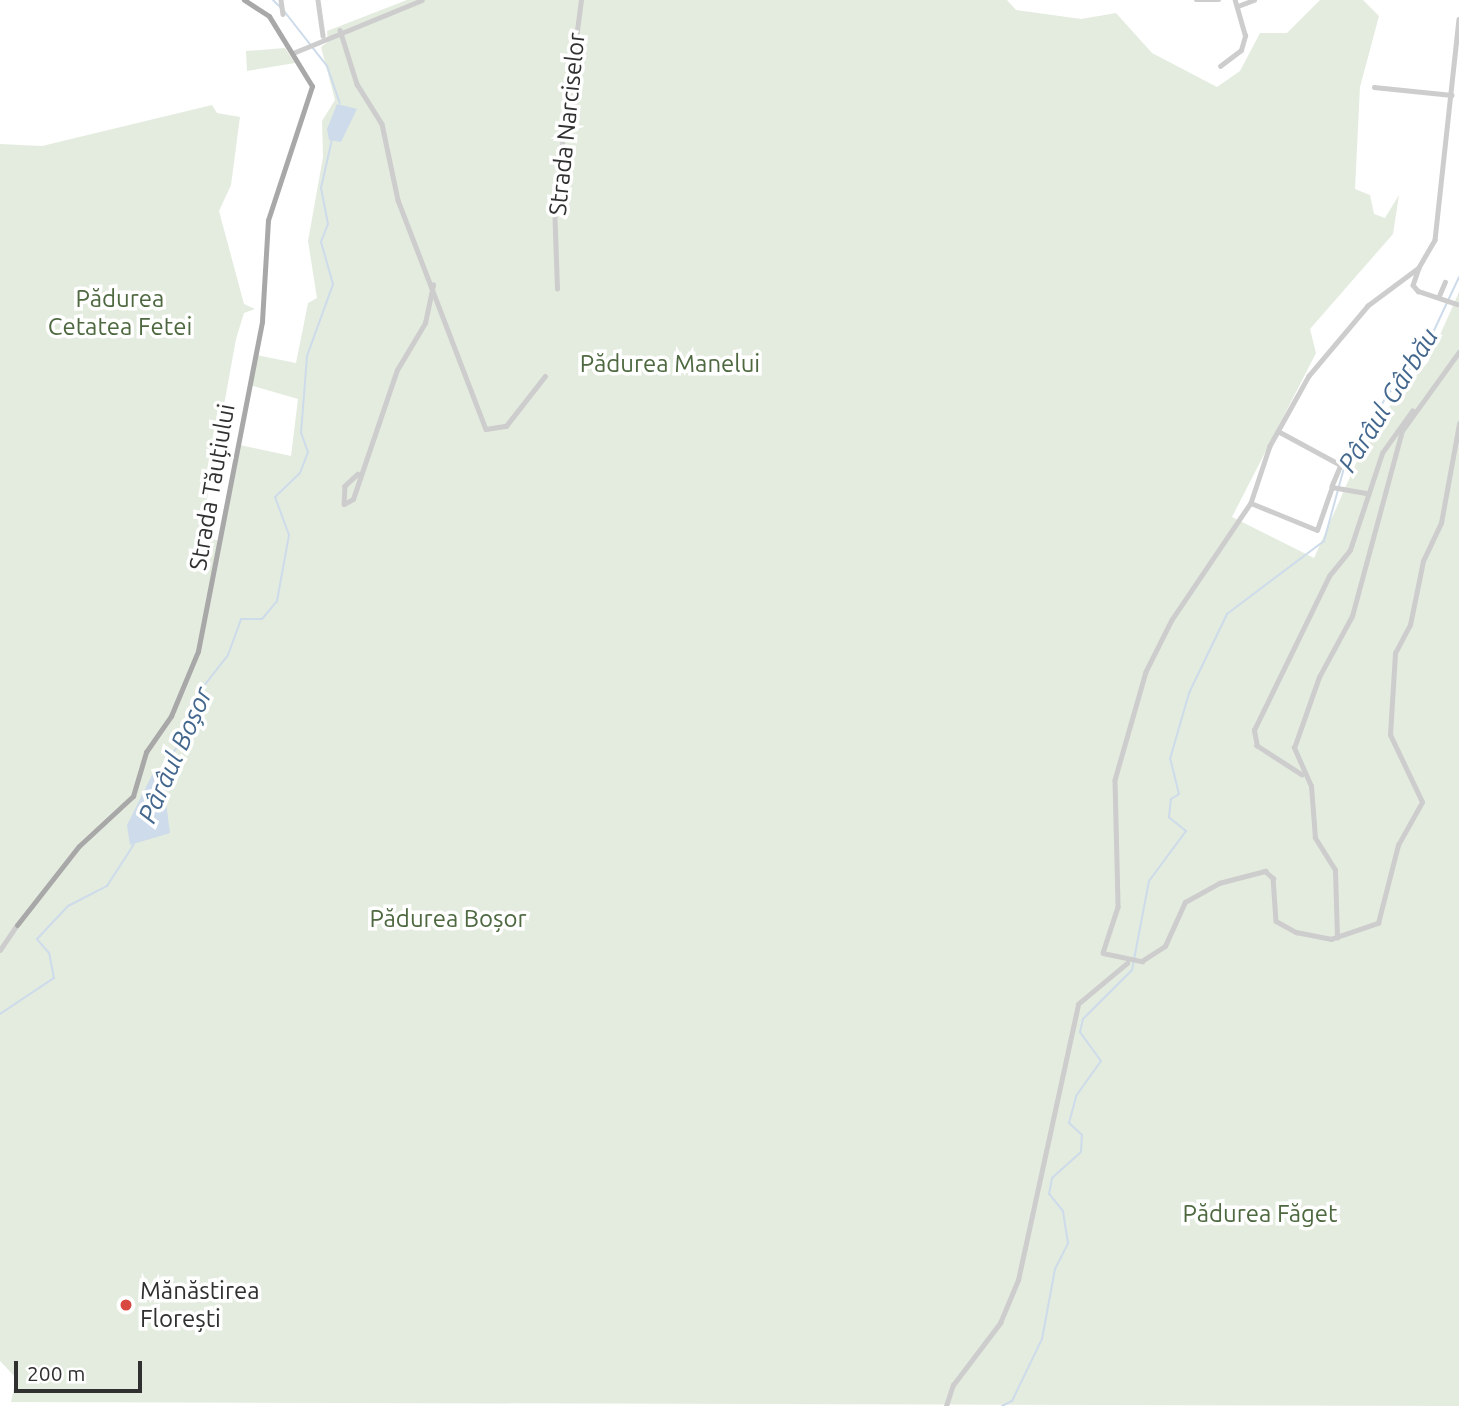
<!DOCTYPE html>
<meta charset="utf-8">
<style>
body{margin:0}
#map{position:relative;width:1459px;height:1406px;overflow:hidden;background:#fff;font-family:Ubuntu,sans-serif}
div>[style]{position:absolute}
.green>*{inset:0;background:#e4ecdf}
.water>*{inset:0;background:#cddbea}
.stream>*{height:2px;margin:-1px;padding:0 1px;transform-origin:1px;border-radius:1px;background:#cddbea}
.minor>*{height:4.5px;margin:-2.25px;padding:0 2.25px;transform-origin:2.25px;border-radius:2.25px;background:#cdcdcd}
.major>*{height:5px;margin:-2.5px;padding:0 2.5px;transform-origin:2.5px;border-radius:2.5px;background:#a8a8a8}
.dots>*{width:19px;height:19px;translate:-50% -50%;box-sizing:border-box;border:4px solid #fff;border-radius:50%}
span{translate:-50% -50%;white-space:nowrap;text-align:center;line-height:1.15;-webkit-text-stroke:7px #fff;paint-order:stroke}
.street-label{font-size:24px;color:#303030}
.park-label{font-size:24px;color:#4e6940}
.poi-label{font-size:24px;color:#303030}
.left{translate:0 -50%;text-align:left}
.water-label{font-size:26px;color:#43678d;font-style:italic}
.scale{position:absolute;left:14px;top:1361px;width:128px;height:32px;box-sizing:border-box;border:4px solid #303030;border-top:0;padding-left:9px;font-size:21px;line-height:24px;white-space:nowrap;color:#303030;-webkit-text-stroke:5px #fff;paint-order:stroke}
</style>
<div id="map">
<div class="green">
<div style="clip-path:polygon(407px 0,1007px 0,1016px 10px,1081px 19px,1116px 13px,1152px 53px,1217px 87px,1240px 71px,1260px 33px,1287px 33px,1320px 0,1363px 0,1379px 16px,1360px 87px,1355px 189px,1370px 195px,1374px 214px,1385px 218px,1399px 195px,1393px 234px,1310px 329px,1316px 353px,1232px 517px,1314px 558px,1358px 459px,1382px 415px,1428px 362px,1459px 292px,1459px 1406px,11px 1402px,16px 1378px,0 1361px,0 144px,42px 146px,212px 105px,217px 113px,240px 117px,231px 185px,219px 211px,244px 304px,255px 309px,244px 313px,236px 339px,202px 527px,203px 537px,221px 541px,240px 445px,291px 456px,298px 399px,250px 385px,256px 355px,296px 363px,308px 303px,317px 298px,308px 241px,323px 157px,322px 121px,335px 100px,321px 47px,328px 42px,327px 31px)"></div>
<div style="clip-path:polygon(285px 48px,295px 63px,247px 71px,246px 51px)"></div>
</div>
<div class="water">
<div style="clip-path:polygon(337px 104px,357px 109px,341px 142px,329px 140px,327px 129px)"></div>
<div style="clip-path:polygon(162px 771px,170px 833px,130px 845px,127px 825px,152px 775px)"></div>
</div>
<div class="stream">
<div style="left:273px;top:0;width:10px;rotate:45deg"></div>
<div style="left:284px;top:11px;width:70px;rotate:52deg"></div>
<div style="left:327px;top:66px;width:39px;rotate:71deg"></div>
<div style="left:171px;top:755px;width:27px;rotate:-51deg"></div>
<div style="left:188px;top:734px;width:43px;rotate:-75.3deg"></div>
<div style="left:199px;top:692px;width:47px;rotate:-51.9deg"></div>
<div style="left:228px;top:655px;width:38px;rotate:-70deg"></div>
<div style="left:241px;top:619px;width:21px"></div>
<div style="left:262px;top:619px;width:23px;rotate:-50deg"></div>
<div style="left:277px;top:601px;width:67px;rotate:-79.7deg"></div>
<div style="left:289px;top:535px;width:40px;rotate:-110.2deg"></div>
<div style="left:275px;top:497px;width:35px;rotate:-44deg"></div>
<div style="left:300px;top:473px;width:22px;rotate:-69deg"></div>
<div style="left:308px;top:452px;width:20px;rotate:-110deg"></div>
<div style="left:301px;top:433px;width:77px;rotate:-85.5deg"></div>
<div style="left:307px;top:356px;width:77px;rotate:-70.1deg"></div>
<div style="left:333px;top:284px;width:44px;rotate:-105.9deg"></div>
<div style="left:321px;top:242px;width:19px;rotate:-69deg"></div>
<div style="left:328px;top:224px;width:37px;rotate:-101deg"></div>
<div style="left:321px;top:188px;width:50px;rotate:-77.3deg"></div>
<div style="left:0;top:1014px;width:65px;rotate:-33.7deg"></div>
<div style="left:54px;top:978px;width:25px;rotate:-101deg"></div>
<div style="left:49px;top:953px;width:18px;rotate:-131deg"></div>
<div style="left:37px;top:939px;width:45px;rotate:-46.8deg"></div>
<div style="left:68px;top:906px;width:44px;rotate:-27.1deg"></div>
<div style="left:107px;top:886px;width:50px;rotate:-57.3deg"></div>
<div style="left:1002px;top:1406px;width:11px;rotate:-27deg"></div>
<div style="left:1012px;top:1401px;width:69px;rotate:-64.2deg"></div>
<div style="left:1042px;top:1339px;width:71px;rotate:-79.5deg"></div>
<div style="left:1055px;top:1269px;width:29px;rotate:-63deg"></div>
<div style="left:1068px;top:1243px;width:32px;rotate:-99deg"></div>
<div style="left:1063px;top:1211px;width:22px;rotate:-129deg"></div>
<div style="left:1049px;top:1194px;width:16px;rotate:-79deg"></div>
<div style="left:1052px;top:1178px;width:39px;rotate:-42deg"></div>
<div style="left:1081px;top:1152px;width:17px;rotate:-87deg"></div>
<div style="left:1082px;top:1135px;width:18px;rotate:-137deg"></div>
<div style="left:1069px;top:1123px;width:28px;rotate:-75deg"></div>
<div style="left:1076px;top:1096px;width:43px;rotate:-54.5deg"></div>
<div style="left:1101px;top:1061px;width:36px;rotate:-126deg"></div>
<div style="left:1080px;top:1032px;width:13px;rotate:-77deg"></div>
<div style="left:1083px;top:1019px;width:69px;rotate:-45deg"></div>
<div style="left:1132px;top:970px;width:91px;rotate:-79.2deg"></div>
<div style="left:1149px;top:881px;width:62px;rotate:-53.5deg"></div>
<div style="left:1186px;top:831px;width:22px;rotate:-141deg"></div>
<div style="left:1169px;top:817px;width:18px;rotate:-84deg"></div>
<div style="left:1171px;top:799px;width:9px;rotate:-32deg"></div>
<div style="left:1179px;top:794px;width:36px;rotate:-104deg"></div>
<div style="left:1170px;top:759px;width:69px;rotate:-73.9deg"></div>
<div style="left:1189px;top:693px;width:88px;rotate:-64.3deg"></div>
<div style="left:1227px;top:614px;width:121px;rotate:-37deg"></div>
<div style="left:1324px;top:541px;width:76px;rotate:-74.7deg"></div>
<div style="left:1344px;top:468px;width:86px;rotate:-59.3deg"></div>
<div style="left:1388px;top:394px;width:53px;rotate:-48.8deg"></div>
<div style="left:1423px;top:354px;width:85px;rotate:-64.9deg"></div>
</div>
<div class="minor">
<div style="left:281px;top:0;width:14px;rotate:82deg"></div>
<div style="left:318px;top:0;width:36px;rotate:82deg"></div>
<div style="left:1196px;top:0;width:23px"></div>
<div style="left:1238px;top:6px;width:17px;rotate:-21deg"></div>
<div style="left:1459px;top:19px;width:222px;rotate:96.2deg"></div>
<div style="left:1435px;top:240px;width:32px;rotate:120deg"></div>
<div style="left:1419px;top:268px;width:64px;rotate:143.3deg"></div>
<div style="left:1368px;top:306px;width:92px;rotate:130.1deg"></div>
<div style="left:1309px;top:376px;width:80px;rotate:119.1deg"></div>
<div style="left:1270px;top:446px;width:60px;rotate:108.4deg"></div>
<div style="left:1251px;top:503px;width:141px;rotate:124deg"></div>
<div style="left:1172px;top:620px;width:58px;rotate:116.6deg"></div>
<div style="left:1146px;top:672px;width:112px;rotate:106deg"></div>
<div style="left:1115px;top:780px;width:127px;rotate:88.6deg"></div>
<div style="left:1118px;top:907px;width:48px;rotate:108.1deg"></div>
<div style="left:1103px;top:953px;width:40px;rotate:12deg"></div>
<div style="left:1142px;top:961px;width:27px;rotate:-33deg"></div>
<div style="left:1165px;top:946px;width:48px;rotate:-65.6deg"></div>
<div style="left:1185px;top:902px;width:39px;rotate:-29deg"></div>
<div style="left:1219px;top:883px;width:48px;rotate:-14.6deg"></div>
<div style="left:1265px;top:871px;width:11px;rotate:41deg"></div>
<div style="left:1273px;top:878px;width:43px;rotate:86deg"></div>
<div style="left:1276px;top:921px;width:23px;rotate:29deg"></div>
<div style="left:1296px;top:932px;width:36px;rotate:11deg"></div>
<div style="left:1331px;top:939px;width:50px;rotate:-18.8deg"></div>
<div style="left:1378px;top:923px;width:81px;rotate:-75.6deg"></div>
<div style="left:1398px;top:845px;width:49px;rotate:-60.8deg"></div>
<div style="left:1422px;top:802px;width:74px;rotate:-115.5deg"></div>
<div style="left:1390px;top:735px;width:82px;rotate:-86.5deg"></div>
<div style="left:1395px;top:653px;width:32px;rotate:-62deg"></div>
<div style="left:1410px;top:625px;width:65px;rotate:-78.5deg"></div>
<div style="left:1423px;top:561px;width:42px;rotate:-64.7deg"></div>
<div style="left:1441px;top:523px;width:101px;rotate:-79.7deg"></div>
<div style="left:340px;top:30px;width:57px;rotate:72.5deg"></div>
<div style="left:357px;top:84px;width:47px;rotate:58deg"></div>
<div style="left:382px;top:124px;width:78px;rotate:78.1deg"></div>
<div style="left:398px;top:200px;width:245px;rotate:69deg"></div>
<div style="left:486px;top:429px;width:20px;rotate:-9deg"></div>
<div style="left:506px;top:426px;width:63px;rotate:-52deg"></div>
<div style="left:293px;top:53px;width:139px;rotate:-22.3deg"></div>
<div style="left:1220px;top:66px;width:26px;rotate:-37deg"></div>
<div style="left:1241px;top:50px;width:15px;rotate:-74deg"></div>
<div style="left:1245px;top:36px;width:37px;rotate:-106deg"></div>
<div style="left:1374px;top:87px;width:78px;rotate:5.9deg"></div>
<div style="left:1419px;top:268px;width:18px;rotate:109deg"></div>
<div style="left:1413px;top:285px;width:8px;rotate:50deg"></div>
<div style="left:1418px;top:291px;width:41px;rotate:18.4deg"></div>
<div style="left:557px;top:289px;width:84px;rotate:-92deg"></div>
<div style="left:554px;top:205px;width:207px;rotate:-82.5deg"></div>
<div style="left:1439px;top:296px;width:15px;rotate:-67deg"></div>
<div style="left:1278px;top:431px;width:72px;rotate:28.4deg"></div>
<div style="left:1341px;top:465px;width:23px;rotate:113deg"></div>
<div style="left:358px;top:474px;width:18px;rotate:137deg"></div>
<div style="left:345px;top:486px;width:18px;rotate:93deg"></div>
<div style="left:344px;top:504px;width:10px;rotate:-29deg"></div>
<div style="left:353px;top:499px;width:136px;rotate:-71.2deg"></div>
<div style="left:397px;top:370px;width:55px;rotate:-59.2deg"></div>
<div style="left:425px;top:323px;width:39px;rotate:-78deg"></div>
<div style="left:1251px;top:503px;width:71px;rotate:22.2deg"></div>
<div style="left:1317px;top:530px;width:46px;rotate:-70.8deg"></div>
<div style="left:1332px;top:487px;width:34px;rotate:10deg"></div>
<div style="left:1302px;top:775px;width:54px;rotate:-147.2deg"></div>
<div style="left:1257px;top:746px;width:16px;rotate:-101deg"></div>
<div style="left:1254px;top:730px;width:171px;rotate:-64deg"></div>
<div style="left:1329px;top:576px;width:33px;rotate:-51deg"></div>
<div style="left:1350px;top:550px;width:102px;rotate:-71.7deg"></div>
<div style="left:1382px;top:453px;width:52px;rotate:-54.5deg"></div>
<div style="left:1337px;top:938px;width:68px;rotate:-91.7deg"></div>
<div style="left:1335px;top:870px;width:38px;rotate:-122deg"></div>
<div style="left:1315px;top:838px;width:52px;rotate:-94.4deg"></div>
<div style="left:1311px;top:786px;width:42px;rotate:-114.1deg"></div>
<div style="left:1294px;top:748px;width:75px;rotate:-70.6deg"></div>
<div style="left:1319px;top:677px;width:69px;rotate:-61.6deg"></div>
<div style="left:1352px;top:616px;width:192px;rotate:-74.9deg"></div>
<div style="left:1402px;top:431px;width:97px;rotate:-54.2deg"></div>
<div style="left:0;top:950px;width:30px;rotate:-56deg"></div>
<div style="left:946px;top:1406px;width:22px;rotate:-72deg"></div>
<div style="left:953px;top:1385px;width:78px;rotate:-52.8deg"></div>
<div style="left:1000px;top:1323px;width:47px;rotate:-67.3deg"></div>
<div style="left:1018px;top:1280px;width:282px;rotate:-77.7deg"></div>
<div style="left:1078px;top:1004px;width:64px;rotate:-39.9deg"></div>
</div>
<div class="major">
<div style="left:17px;top:925px;width:100px;rotate:-51.9deg"></div>
<div style="left:79px;top:846px;width:74px;rotate:-42.8deg"></div>
<div style="left:133px;top:796px;width:46px;rotate:-73.5deg"></div>
<div style="left:146px;top:752px;width:44px;rotate:-55.2deg"></div>
<div style="left:171px;top:716px;width:70px;rotate:-67.4deg"></div>
<div style="left:198px;top:651px;width:336px;rotate:-79deg"></div>
<div style="left:262px;top:321px;width:101px;rotate:-86.6deg"></div>
<div style="left:268px;top:220px;width:141px;rotate:-71.8deg"></div>
<div style="left:312px;top:86px;width:82px;rotate:-121.6deg"></div>
<div style="left:269px;top:16px;width:30px;rotate:-147deg"></div>
</div>
<div class="dots">
<div style="left:126px;top:1305px;background:#d94840"></div>
</div>
<div class="street-label">
<span style="left:567px;top:124px;rotate:-84deg">Strada Narciselor</span>
<span style="left:212px;top:487px;rotate:-80deg">Strada Tăuțiului</span>
</div>
<div class="park-label">
<span style="left:120px;top:313px">Pădurea<br>Cetatea Fetei</span>
<span style="left:670px;top:364px">Pădurea Manelui</span>
<span style="left:448px;top:919px">Pădurea Boșor</span>
<span style="left:1260px;top:1214px">Pădurea Făget</span>
</div>
<div class="poi-label">
<span class="left" style="left:140px;top:1305px">Mănăstirea<br>Florești</span>
</div>
<div class="water-label">
<span style="left:1388px;top:400px;rotate:-58deg">Pârâul Gârbău</span>
<span style="left:175px;top:755px;rotate:-66deg">Pârâul Boșor</span>
</div>
<div class="scale">200 m</div>
</div>
